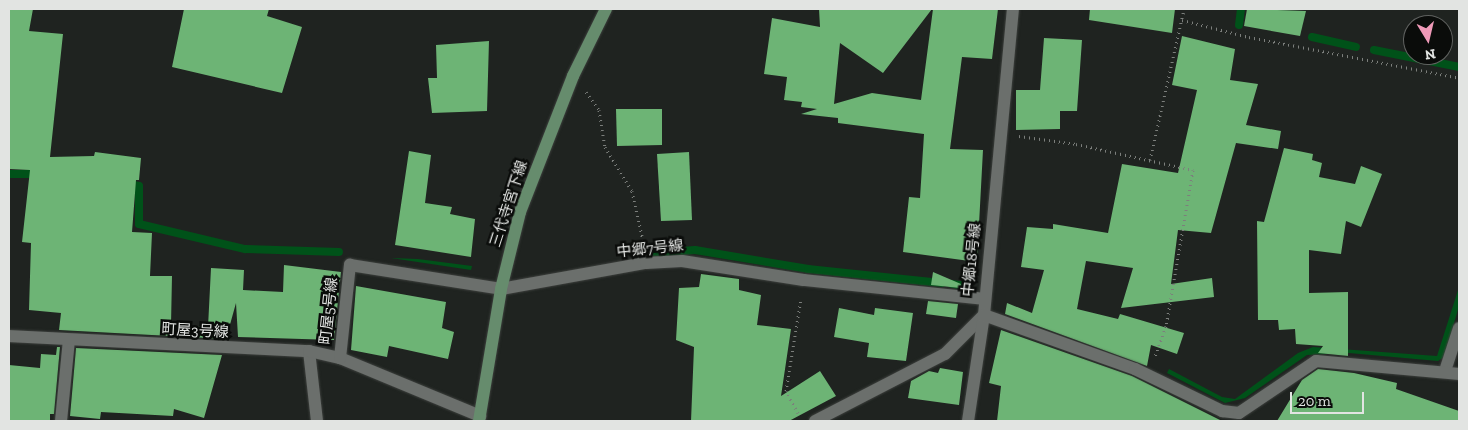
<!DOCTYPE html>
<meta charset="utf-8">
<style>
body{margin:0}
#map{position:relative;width:1468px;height:430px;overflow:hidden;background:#1f2320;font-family:"Zilla Slab","Noto Sans JP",serif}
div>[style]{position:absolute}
.water>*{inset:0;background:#005219}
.stream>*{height:8px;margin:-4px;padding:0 4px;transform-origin:4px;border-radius:4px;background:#005219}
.building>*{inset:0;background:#6db475}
.path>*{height:3px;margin-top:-1.5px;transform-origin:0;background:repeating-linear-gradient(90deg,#7c7f7c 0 1px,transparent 0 5px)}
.roads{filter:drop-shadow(0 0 1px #3d403d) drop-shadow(0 0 1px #3d403d)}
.service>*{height:12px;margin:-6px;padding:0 6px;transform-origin:6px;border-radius:6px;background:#6b6f6c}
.minor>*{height:12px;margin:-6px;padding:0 6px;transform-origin:6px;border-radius:6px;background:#6b6f6c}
.secondary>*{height:12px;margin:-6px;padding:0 6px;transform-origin:6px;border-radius:6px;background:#668c6d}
span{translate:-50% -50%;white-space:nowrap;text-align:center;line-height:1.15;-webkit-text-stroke:5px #0a0c0a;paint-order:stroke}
.street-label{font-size:15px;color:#e2e4e2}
.frame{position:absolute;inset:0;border:10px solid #e2e4e2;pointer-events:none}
.north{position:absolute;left:1403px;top:15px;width:50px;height:50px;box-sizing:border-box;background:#0a0c0a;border:1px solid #606260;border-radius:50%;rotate:171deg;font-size:14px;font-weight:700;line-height:20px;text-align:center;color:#e2e4e2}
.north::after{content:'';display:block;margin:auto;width:18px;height:22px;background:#ef9ab8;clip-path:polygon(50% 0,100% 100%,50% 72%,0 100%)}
.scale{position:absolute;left:1290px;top:392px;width:74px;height:22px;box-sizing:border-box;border:2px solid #e2e4e2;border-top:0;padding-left:6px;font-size:15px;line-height:18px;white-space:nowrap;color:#e2e4e2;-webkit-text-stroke:4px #0a0c0a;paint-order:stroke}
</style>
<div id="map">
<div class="water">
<div style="clip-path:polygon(391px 258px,418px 259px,472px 266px,471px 270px)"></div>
<div style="clip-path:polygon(1459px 287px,1459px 306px,1444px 357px,1438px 361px,1349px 353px,1307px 355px,1245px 398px,1225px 403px,1167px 373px,1169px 369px,1222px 397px,1235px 399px,1298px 353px,1313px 347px,1437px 356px)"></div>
</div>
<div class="stream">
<div style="left:1239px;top:25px;width:16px;rotate:-83deg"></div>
<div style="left:1312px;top:37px;width:45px;rotate:12.8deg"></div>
<div style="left:1374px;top:50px;width:87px;rotate:11.3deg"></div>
<div style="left:9px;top:174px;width:31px"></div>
<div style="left:125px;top:183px;width:14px;rotate:12deg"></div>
<div style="left:139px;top:186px;width:38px;rotate:90deg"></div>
<div style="left:139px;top:224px;width:109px;rotate:13.3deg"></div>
<div style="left:245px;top:249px;width:94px;rotate:1.8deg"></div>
<div style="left:655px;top:253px;width:40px;rotate:-4.3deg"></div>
<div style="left:695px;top:250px;width:115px;rotate:9.5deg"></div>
<div style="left:808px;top:269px;width:134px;rotate:6deg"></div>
<div style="left:952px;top:284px;width:16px;rotate:7deg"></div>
</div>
<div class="building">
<div style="clip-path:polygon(9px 9px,33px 9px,29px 31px,63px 34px,50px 157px,94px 156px,95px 152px,141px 158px,139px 180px,136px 180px,132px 232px,152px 233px,150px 276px,172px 276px,171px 325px,208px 327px,211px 268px,244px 270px,243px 290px,283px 292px,284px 265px,341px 272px,334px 340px,238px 337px,236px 303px,226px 339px,59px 330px,61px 313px,29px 310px,31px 243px,22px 242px,30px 170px,9px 169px)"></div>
<div style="clip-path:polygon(184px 9px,269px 9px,267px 16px,302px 27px,282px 93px,172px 67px)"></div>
<div style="clip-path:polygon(819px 9px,932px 9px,883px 73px,840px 43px,834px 104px,872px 93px,921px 100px,933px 9px,998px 9px,992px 59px,962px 57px,950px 149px,983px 150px,977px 262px,903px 252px,909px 197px,920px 198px,924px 134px,838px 123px,838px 118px,801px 114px,817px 109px,801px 107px,802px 102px,784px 100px,787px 77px,764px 74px,772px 18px,820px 27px)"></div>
<div style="clip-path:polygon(1090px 9px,1175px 9px,1172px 33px,1089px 20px)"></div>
<div style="clip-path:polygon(1247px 9px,1306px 11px,1300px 36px,1244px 26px)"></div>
<div style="clip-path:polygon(1182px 36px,1235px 49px,1230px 80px,1258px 84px,1246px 125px,1281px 131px,1278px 149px,1236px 143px,1211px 233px,1178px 230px,1171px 284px,1212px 278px,1214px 297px,1121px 308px,1133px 268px,1086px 261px,1077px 309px,1118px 319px,1120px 314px,1184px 333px,1177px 354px,1151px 345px,1147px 366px,1005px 314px,1007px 303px,1032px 313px,1044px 270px,1021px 267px,1027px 227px,1053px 229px,1053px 224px,1108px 233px,1122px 164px,1178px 173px,1197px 90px,1172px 85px)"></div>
<div style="clip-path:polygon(1044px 38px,1082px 40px,1077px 111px,1060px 111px,1060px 129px,1016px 130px,1016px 90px,1040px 90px)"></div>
<div style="clip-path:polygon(489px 41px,487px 111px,432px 113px,428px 78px,437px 78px,436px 45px)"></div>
<div style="clip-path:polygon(616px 109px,662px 109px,662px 145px,617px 146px)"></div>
<div style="clip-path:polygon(1284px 148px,1313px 154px,1312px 160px,1322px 163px,1319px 177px,1355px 184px,1361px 166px,1382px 174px,1361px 227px,1346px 221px,1341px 254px,1309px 250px,1309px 293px,1348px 292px,1348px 356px,1318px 353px,1323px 346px,1296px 344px,1295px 329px,1279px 330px,1278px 320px,1258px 320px,1257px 221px,1264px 222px)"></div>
<div style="clip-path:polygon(409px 151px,431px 155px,425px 203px,452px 207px,450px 214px,475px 219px,471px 257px,395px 245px)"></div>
<div style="clip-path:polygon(689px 152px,692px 220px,661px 221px,657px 154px)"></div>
<div style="clip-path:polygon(933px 272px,961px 284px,960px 288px,931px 285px)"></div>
<div style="clip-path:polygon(701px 274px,739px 279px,739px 290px,761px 295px,757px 325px,791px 329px,781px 396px,820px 371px,836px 396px,789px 421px,691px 421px,694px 347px,676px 340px,679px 288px,699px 287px)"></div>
<div style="clip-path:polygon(356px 286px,446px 302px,442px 328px,454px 332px,448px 359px,389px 346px,387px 357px,351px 350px)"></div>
<div style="clip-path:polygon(928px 301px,958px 304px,956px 318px,926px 314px)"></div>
<div style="clip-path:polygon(839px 308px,874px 315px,875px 308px,913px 313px,906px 361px,867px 357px,869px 343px,834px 337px)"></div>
<div style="clip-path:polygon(1001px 330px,1132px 376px,1222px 421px,997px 421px,1001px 386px,989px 383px)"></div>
<div style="clip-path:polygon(57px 347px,60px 347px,54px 414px,50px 414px,50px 421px,9px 421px,9px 365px,40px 368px,41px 354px,56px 355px)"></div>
<div style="clip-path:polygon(76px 348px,222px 355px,204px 418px,174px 409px,173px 416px,101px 412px,100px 419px,70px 416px)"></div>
<div style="clip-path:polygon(940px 368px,963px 372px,959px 405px,908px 398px,911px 381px,929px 371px,938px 373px)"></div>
<div style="clip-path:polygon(1318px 369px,1354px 373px,1397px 383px,1396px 389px,1459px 411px,1459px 421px,1277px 421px,1302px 380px)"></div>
</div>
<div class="path">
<div style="left:1182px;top:20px;width:69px;rotate:14.2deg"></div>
<div style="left:1249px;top:37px;width:214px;rotate:11deg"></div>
<div style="left:586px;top:92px;width:22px;rotate:54deg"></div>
<div style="left:599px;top:110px;width:37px;rotate:81deg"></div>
<div style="left:605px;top:147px;width:52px;rotate:58.5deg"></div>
<div style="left:632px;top:191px;width:55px;rotate:77.5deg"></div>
<div style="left:1019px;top:136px;width:58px;rotate:8deg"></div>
<div style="left:1076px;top:144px;width:120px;rotate:12.5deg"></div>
<div style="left:1193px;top:170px;width:158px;rotate:99.8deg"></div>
<div style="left:1166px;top:326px;width:33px;rotate:110deg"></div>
<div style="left:1150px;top:160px;width:155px;rotate:-77.3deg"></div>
<div style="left:798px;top:413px;width:25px;rotate:-119deg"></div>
<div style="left:786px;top:391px;width:94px;rotate:-80.8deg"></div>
</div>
<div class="roads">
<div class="service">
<div style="left:61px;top:421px;width:81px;rotate:-84.4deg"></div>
</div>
<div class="minor">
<div style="left:9px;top:336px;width:300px;rotate:2.9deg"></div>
<div style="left:309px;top:351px;width:70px;rotate:83.5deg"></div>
<div style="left:309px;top:351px;width:32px;rotate:13deg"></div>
<div style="left:340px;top:358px;width:152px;rotate:22.5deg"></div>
<div style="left:340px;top:358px;width:94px;rotate:-83.9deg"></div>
<div style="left:350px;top:265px;width:153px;rotate:9deg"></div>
<div style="left:501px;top:289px;width:147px;rotate:-10.2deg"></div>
<div style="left:646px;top:263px;width:36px;rotate:-3deg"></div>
<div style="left:682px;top:261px;width:123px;rotate:8.9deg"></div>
<div style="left:804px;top:280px;width:181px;rotate:6deg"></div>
<div style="left:1445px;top:371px;width:45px;rotate:-72deg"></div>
<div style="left:815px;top:421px;width:146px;rotate:-27.3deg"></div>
<div style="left:945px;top:354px;width:55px;rotate:-45deg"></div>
<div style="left:984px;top:315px;width:307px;rotate:-84.6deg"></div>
<div style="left:968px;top:421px;width:107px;rotate:-81.4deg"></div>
<div style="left:984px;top:315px;width:160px;rotate:19.7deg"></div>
<div style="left:1135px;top:369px;width:97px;rotate:25.8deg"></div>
<div style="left:1222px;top:411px;width:17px;rotate:7deg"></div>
<div style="left:1239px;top:413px;width:93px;rotate:-34deg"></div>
<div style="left:1316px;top:361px;width:144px;rotate:5.2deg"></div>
</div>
<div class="secondary">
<div style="left:479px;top:421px;width:134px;rotate:-80.5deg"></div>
<div style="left:501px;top:289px;width:79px;rotate:-76.1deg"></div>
<div style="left:520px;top:212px;width:146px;rotate:-68.7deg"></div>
<div style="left:573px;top:76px;width:75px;rotate:-63.8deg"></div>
</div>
</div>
<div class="street-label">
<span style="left:509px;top:204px;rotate:-72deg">三代寺宮下線</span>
<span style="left:650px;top:249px;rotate:-6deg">中郷7号線</span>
<span style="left:972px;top:260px;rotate:-84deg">中郷18号線</span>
<span style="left:329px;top:311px;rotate:-84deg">町屋5号線</span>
<span style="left:195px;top:331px;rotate:3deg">町屋3号線</span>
</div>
<div class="frame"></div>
<div class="north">N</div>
<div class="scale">20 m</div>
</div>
